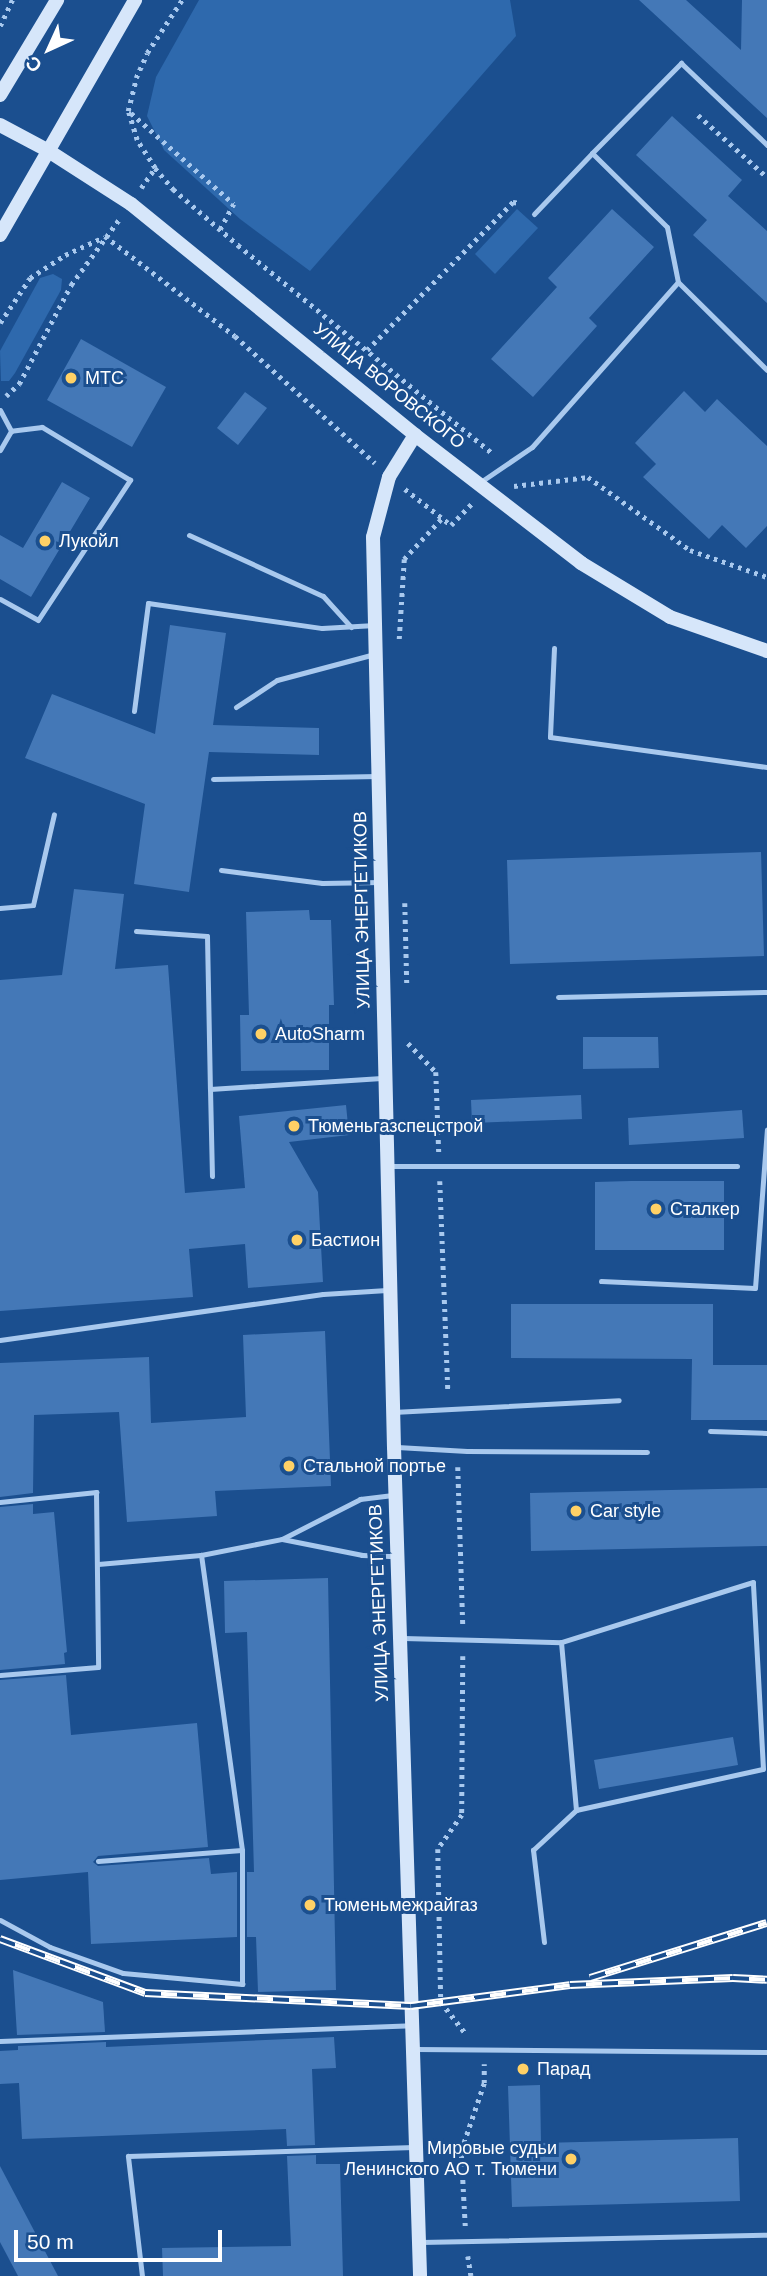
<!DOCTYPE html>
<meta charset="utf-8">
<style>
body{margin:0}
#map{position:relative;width:767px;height:2276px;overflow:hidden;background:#1b4f8f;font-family:Helvetica,sans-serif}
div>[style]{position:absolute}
.green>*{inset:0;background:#2e69ad}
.building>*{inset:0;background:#4478b7}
.path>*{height:4.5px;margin-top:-2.25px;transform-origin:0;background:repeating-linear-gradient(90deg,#a9c9ee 0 3.5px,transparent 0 8.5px)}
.lane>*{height:5px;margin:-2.5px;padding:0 2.5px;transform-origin:2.5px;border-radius:2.5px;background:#a9c9ee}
.secondary>*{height:14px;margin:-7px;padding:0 7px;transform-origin:7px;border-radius:7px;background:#d6e6fa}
.rail>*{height:8px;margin-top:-4px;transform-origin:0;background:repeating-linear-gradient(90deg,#1b4f8f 0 16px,#fff 0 32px);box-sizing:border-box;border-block:2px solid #fff}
.dots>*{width:19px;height:19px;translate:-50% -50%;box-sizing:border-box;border:4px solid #1b4f8f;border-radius:50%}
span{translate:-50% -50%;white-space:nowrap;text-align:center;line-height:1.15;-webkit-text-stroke:6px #1b4f8f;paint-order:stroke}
.poi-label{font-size:18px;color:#fff}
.left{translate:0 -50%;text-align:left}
.right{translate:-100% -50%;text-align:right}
.street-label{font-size:18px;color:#fff}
.north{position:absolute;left:14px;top:14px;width:70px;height:70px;-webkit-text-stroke:5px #1b4f8f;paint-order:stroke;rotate:225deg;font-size:19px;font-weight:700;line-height:28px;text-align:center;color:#fff}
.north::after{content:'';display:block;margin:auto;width:24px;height:32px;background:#fff;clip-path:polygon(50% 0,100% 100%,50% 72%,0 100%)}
.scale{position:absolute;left:14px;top:2230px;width:208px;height:32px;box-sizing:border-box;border:4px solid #fff;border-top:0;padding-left:9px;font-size:21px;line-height:24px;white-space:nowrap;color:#fff;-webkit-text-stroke:5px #1b4f8f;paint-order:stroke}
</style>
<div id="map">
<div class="green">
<div style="clip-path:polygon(199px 0,510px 0,516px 36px,310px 271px,240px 219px,164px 150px,147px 116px,156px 77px)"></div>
<div style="clip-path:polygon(517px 209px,538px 228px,495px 274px,475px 254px)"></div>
<div style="clip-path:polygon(53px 274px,62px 279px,61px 290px,15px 373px,9px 381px,1px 381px,0 351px,40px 278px)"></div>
</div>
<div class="building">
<div style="clip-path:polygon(639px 0,686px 0,741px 50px,742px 0,767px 0,767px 118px)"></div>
<div style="clip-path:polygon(672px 116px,742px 180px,728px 196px,767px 231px,767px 303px,693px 235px,707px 220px,636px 155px)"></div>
<div style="clip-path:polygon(612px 209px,654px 247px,589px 318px,597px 326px,533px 397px,491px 359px,557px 287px,548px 278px)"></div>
<div style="clip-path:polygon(81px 339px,166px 387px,132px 447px,47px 400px)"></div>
<div style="clip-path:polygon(684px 391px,705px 412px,717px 399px,767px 446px,767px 526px,746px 548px,722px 525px,709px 539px,643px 477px,656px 464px,635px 443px)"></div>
<div style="clip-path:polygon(245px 392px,267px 408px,238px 445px,217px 428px)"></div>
<div style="clip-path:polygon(62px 482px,90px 498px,31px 597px,0 579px,0 535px,23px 548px)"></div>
<div style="clip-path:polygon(170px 625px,226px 633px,213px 725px,319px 728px,319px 755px,209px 752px,189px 892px,134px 884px,145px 804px,25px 758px,52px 694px,155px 734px)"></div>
<div style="clip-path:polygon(761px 852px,764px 956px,510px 964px,507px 860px)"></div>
<div style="clip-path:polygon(74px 889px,124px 894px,115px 969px,168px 965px,185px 1193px,245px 1188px,239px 1116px,346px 1105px,349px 1135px,289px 1142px,318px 1192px,323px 1282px,248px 1288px,245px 1244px,189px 1249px,193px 1297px,0 1311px,0 980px,62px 975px)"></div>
<div style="clip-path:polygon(309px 910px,310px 920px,331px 920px,334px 1005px,329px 1005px,329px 1070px,241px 1071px,240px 1015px,249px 1015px,246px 912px)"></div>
<div style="clip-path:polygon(583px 1037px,658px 1037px,659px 1068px,583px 1069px)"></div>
<div style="clip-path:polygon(581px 1095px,582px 1119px,472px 1123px,471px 1100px)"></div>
<div style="clip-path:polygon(742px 1110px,744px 1138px,629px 1145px,628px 1118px)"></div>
<div style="clip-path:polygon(631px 1181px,724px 1181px,724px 1250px,595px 1250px,595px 1182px)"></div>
<div style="clip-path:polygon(511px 1304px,713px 1304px,713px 1365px,767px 1365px,767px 1420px,691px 1420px,692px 1359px,511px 1358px)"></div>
<div style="clip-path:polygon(325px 1331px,331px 1486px,215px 1491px,217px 1516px,127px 1522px,119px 1412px,34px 1415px,33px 1493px,0 1497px,0 1363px,149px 1357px,151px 1423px,246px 1417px,243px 1335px)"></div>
<div style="clip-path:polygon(767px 1488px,767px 1546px,531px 1551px,530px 1493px)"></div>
<div style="clip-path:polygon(33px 1504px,33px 1514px,54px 1512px,67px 1652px,64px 1653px,65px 1664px,0 1670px,0 1507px)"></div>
<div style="clip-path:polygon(328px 1578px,336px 1990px,258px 1992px,256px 1937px,247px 1937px,247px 1872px,254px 1872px,247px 1632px,225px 1633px,224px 1581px)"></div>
<div style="clip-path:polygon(66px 1675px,71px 1735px,197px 1723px,208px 1847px,98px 1856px,93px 1862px,98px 1866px,209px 1858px,211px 1874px,237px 1872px,237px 1937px,91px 1944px,88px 1872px,0 1880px,0 1680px)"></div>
<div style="clip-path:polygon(733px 1737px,738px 1765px,599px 1789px,594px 1760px)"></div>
<div style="clip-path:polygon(13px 1970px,103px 2002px,105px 2032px,17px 2035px)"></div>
<div style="clip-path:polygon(334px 2037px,336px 2068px,312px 2069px,315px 2145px,287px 2146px,286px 2129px,22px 2139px,19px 2083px,0 2084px,0 2051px,18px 2050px,18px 2046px,106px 2042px,106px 2047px)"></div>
<div style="clip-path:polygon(540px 2085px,541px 2143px,738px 2138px,740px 2201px,512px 2207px,508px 2086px)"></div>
<div style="clip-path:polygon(316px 2155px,316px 2164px,340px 2164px,343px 2276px,163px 2276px,162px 2248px,291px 2246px,287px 2156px)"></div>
<div style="clip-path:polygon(0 2166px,58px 2276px,18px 2276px,0 2242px)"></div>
</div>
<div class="path">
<div style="left:0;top:26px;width:29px;rotate:-65deg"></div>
<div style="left:131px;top:113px;width:137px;rotate:41.5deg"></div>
<div style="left:234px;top:204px;width:30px;rotate:118deg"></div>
<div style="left:698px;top:115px;width:93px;rotate:41.9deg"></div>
<div style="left:155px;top:168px;width:28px;rotate:49deg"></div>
<div style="left:173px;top:189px;width:86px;rotate:40.7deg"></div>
<div style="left:238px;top:245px;width:330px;rotate:39.3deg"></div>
<div style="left:141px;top:188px;width:24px;rotate:-55deg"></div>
<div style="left:155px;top:168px;width:33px;rotate:-123deg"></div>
<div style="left:137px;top:140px;width:30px;rotate:-107deg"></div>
<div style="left:128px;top:111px;width:34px;rotate:-76deg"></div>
<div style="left:136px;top:78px;width:27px;rotate:-66deg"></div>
<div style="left:147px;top:53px;width:64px;rotate:-56.6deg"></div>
<div style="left:105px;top:236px;width:164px;rotate:37.6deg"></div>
<div style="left:235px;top:336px;width:189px;rotate:42.2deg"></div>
<div style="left:0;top:323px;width:54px;rotate:-56.3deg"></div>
<div style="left:30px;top:278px;width:42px;rotate:-33.3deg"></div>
<div style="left:65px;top:255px;width:43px;rotate:-24.8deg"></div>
<div style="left:367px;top:350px;width:208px;rotate:-45.4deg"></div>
<div style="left:513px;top:202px;width:8px;rotate:7deg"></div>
<div style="left:6px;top:396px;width:18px;rotate:-43deg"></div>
<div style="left:19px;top:384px;width:112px;rotate:-62.3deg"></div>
<div style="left:71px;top:285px;width:83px;rotate:-53.8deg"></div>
<div style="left:514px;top:486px;width:75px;rotate:-6.9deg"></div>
<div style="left:588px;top:477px;width:125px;rotate:35.6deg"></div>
<div style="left:690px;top:550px;width:82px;rotate:19.3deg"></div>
<div style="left:405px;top:489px;width:58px;rotate:38deg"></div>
<div style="left:451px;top:525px;width:32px;rotate:-46deg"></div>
<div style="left:399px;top:639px;width:80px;rotate:-86.4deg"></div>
<div style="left:404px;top:559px;width:56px;rotate:-47.2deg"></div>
<div style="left:405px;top:903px;width:82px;rotate:88.6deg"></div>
<div style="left:408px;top:1043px;width:40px;rotate:46deg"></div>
<div style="left:436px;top:1072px;width:80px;rotate:87.9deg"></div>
<div style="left:440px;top:1181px;width:212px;rotate:87.8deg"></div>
<div style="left:458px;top:1467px;width:159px;rotate:88.2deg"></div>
<div style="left:463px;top:1656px;width:159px;rotate:90.4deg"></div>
<div style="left:462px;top:1815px;width:42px;rotate:125.2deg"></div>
<div style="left:438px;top:1849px;width:153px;rotate:88.9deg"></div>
<div style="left:441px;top:2002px;width:39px;rotate:52deg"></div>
<div style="left:465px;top:2226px;width:75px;rotate:-93.1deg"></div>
<div style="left:461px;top:2151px;width:72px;rotate:-71.3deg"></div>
<div style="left:484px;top:2083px;width:19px;rotate:-90deg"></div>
<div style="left:468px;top:2256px;width:20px;rotate:81deg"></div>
</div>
<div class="lane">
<div style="left:592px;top:153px;width:127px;rotate:-45.3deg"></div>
<div style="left:681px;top:63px;width:119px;rotate:43.6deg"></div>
<div style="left:534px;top:214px;width:84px;rotate:-46.4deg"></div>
<div style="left:592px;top:153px;width:105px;rotate:44.6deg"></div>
<div style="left:667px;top:227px;width:56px;rotate:78.7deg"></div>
<div style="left:0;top:410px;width:24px;rotate:62deg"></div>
<div style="left:11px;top:431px;width:22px;rotate:120deg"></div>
<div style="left:479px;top:483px;width:64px;rotate:-34.2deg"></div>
<div style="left:532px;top:447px;width:220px;rotate:-48.5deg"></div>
<div style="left:678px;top:282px;width:125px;rotate:44.7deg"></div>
<div style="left:189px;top:535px;width:147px;rotate:24.5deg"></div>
<div style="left:323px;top:596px;width:42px;rotate:47.9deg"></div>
<div style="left:0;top:599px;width:43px;rotate:28.9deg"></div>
<div style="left:38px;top:620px;width:168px;rotate:-56.7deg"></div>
<div style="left:130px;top:480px;width:103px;rotate:-148.9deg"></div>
<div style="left:42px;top:427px;width:31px;rotate:173deg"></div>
<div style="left:554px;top:648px;width:89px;rotate:92.6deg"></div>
<div style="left:550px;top:737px;width:219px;rotate:7.9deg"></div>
<div style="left:236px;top:707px;width:49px;rotate:-33.4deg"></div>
<div style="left:277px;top:680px;width:101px;rotate:-14.9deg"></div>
<div style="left:134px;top:711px;width:109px;rotate:-82.6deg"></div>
<div style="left:148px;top:603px;width:176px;rotate:8.2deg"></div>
<div style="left:322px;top:628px;width:53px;rotate:-3.2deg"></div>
<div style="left:213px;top:779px;width:165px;rotate:-1deg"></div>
<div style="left:221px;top:870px;width:102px;rotate:7.3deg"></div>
<div style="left:322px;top:883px;width:59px;rotate:-1deg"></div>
<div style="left:0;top:908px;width:33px;rotate:-5deg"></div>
<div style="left:33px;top:905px;width:93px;rotate:-77deg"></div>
<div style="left:136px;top:931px;width:71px;rotate:4deg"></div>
<div style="left:207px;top:936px;width:153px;rotate:88.9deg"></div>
<div style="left:210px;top:1089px;width:172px;rotate:-3.7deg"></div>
<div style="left:558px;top:997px;width:209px;rotate:-1.4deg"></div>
<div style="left:210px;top:1089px;width:87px;rotate:88.7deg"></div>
<div style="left:391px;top:1166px;width:346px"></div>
<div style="left:601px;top:1281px;width:154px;rotate:2.6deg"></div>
<div style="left:755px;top:1288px;width:159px;rotate:-85.7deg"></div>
<div style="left:0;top:1340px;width:326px;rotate:-8.1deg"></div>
<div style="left:323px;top:1294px;width:64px;rotate:-3.6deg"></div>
<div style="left:393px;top:1412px;width:226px;rotate:-3deg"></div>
<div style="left:710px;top:1431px;width:57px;rotate:2deg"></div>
<div style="left:397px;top:1447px;width:70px;rotate:3.3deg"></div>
<div style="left:467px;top:1451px;width:180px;rotate:0.3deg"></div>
<div style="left:0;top:1502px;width:97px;rotate:-5.9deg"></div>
<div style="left:96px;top:1492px;width:175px;rotate:89.3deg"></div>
<div style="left:98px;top:1667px;width:98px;rotate:175.3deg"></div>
<div style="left:282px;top:1539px;width:82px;rotate:11.3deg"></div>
<div style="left:362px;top:1555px;width:34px;rotate:2deg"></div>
<div style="left:98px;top:1564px;width:103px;rotate:-5deg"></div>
<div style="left:201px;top:1555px;width:83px;rotate:-11.2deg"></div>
<div style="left:282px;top:1539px;width:88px;rotate:-27.1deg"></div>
<div style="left:360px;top:1499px;width:35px;rotate:-7deg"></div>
<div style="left:403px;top:1638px;width:158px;rotate:1.5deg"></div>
<div style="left:561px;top:1642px;width:169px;rotate:84.9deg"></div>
<div style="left:576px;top:1810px;width:191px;rotate:-12.4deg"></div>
<div style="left:763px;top:1769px;width:187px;rotate:-93.1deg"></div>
<div style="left:753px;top:1582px;width:201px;rotate:162.6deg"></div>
<div style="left:98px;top:1861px;width:144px;rotate:-4.4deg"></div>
<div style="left:242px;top:1850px;width:298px;rotate:-97.9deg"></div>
<div style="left:0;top:1920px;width:57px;rotate:28.4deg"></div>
<div style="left:50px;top:1947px;width:77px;rotate:19.6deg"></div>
<div style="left:123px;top:1973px;width:120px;rotate:5.3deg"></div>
<div style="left:242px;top:1984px;width:134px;rotate:-90deg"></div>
<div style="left:544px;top:1942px;width:93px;rotate:-96.8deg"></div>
<div style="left:533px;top:1850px;width:59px;rotate:-42.9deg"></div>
<div style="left:0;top:2041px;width:412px;rotate:-2.2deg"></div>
<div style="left:416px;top:2049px;width:351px;rotate:0.5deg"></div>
<div style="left:421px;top:2242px;width:346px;rotate:-1.2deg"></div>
<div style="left:142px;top:2276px;width:121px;rotate:-96.7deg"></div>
<div style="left:128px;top:2156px;width:286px;rotate:-1.8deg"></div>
</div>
<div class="secondary">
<div style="left:0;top:95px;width:111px;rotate:-59deg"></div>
<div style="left:0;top:125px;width:53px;rotate:28deg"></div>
<div style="left:47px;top:150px;width:100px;rotate:32.7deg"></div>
<div style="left:131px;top:204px;width:366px;rotate:39.1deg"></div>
<div style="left:415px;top:435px;width:210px;rotate:37.6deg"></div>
<div style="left:581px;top:563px;width:104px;rotate:31.2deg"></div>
<div style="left:670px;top:617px;width:103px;rotate:19.3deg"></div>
<div style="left:0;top:235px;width:271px;rotate:-60.1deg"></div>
<div style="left:415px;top:435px;width:49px;rotate:121.8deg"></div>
<div style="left:389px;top:477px;width:62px;rotate:104.9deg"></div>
<div style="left:373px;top:537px;width:910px;rotate:88.68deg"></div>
<div style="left:394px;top:1447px;width:829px;rotate:88.2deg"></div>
</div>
<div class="rail">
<div style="left:0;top:1939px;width:155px;rotate:20.4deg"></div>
<div style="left:145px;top:1993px;width:266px;rotate:2.8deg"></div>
<div style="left:411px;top:2006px;width:160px;rotate:-7.5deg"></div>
<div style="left:570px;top:1985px;width:163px;rotate:-2.5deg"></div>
<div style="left:733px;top:1978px;width:34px;rotate:3deg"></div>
<div style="left:590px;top:1978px;width:185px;rotate:-17.3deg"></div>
</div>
<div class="dots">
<div style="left:71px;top:378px;background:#ffd166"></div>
<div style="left:45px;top:541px;background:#ffd166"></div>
<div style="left:261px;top:1034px;background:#ffd166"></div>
<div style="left:294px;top:1126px;background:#ffd166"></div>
<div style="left:656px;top:1209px;background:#ffd166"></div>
<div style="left:297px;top:1240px;background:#ffd166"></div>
<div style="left:289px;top:1466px;background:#ffd166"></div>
<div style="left:576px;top:1511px;background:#ffd166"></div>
<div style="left:310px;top:1905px;background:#ffd166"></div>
<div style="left:523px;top:2069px;background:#ffd166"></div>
<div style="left:571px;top:2159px;background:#ffd166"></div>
</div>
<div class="poi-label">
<span class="left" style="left:85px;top:378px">МТС</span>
<span class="left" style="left:59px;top:541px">Лукойл</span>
<span class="left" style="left:275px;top:1034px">AutoSharm</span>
<span class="left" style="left:308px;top:1126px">Тюменьгазспецстрой</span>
<span class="left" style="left:670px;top:1209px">Сталкер</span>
<span class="left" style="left:311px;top:1240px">Бастион</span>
<span class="left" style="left:303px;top:1466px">Стальной портье</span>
<span class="left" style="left:590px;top:1511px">Car style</span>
<span class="left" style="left:324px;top:1905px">Тюменьмежрайгаз</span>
<span class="left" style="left:537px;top:2069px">Парад</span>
<span class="right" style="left:557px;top:2159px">Мировые судьи<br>Ленинского АО т. Тюмени</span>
</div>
<div class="street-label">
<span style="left:389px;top:386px;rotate:39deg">УЛИЦА ВОРОВСКОГО</span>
<span style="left:362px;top:910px;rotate:-91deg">УЛИЦА ЭНЕРГЕТИКОВ</span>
<span style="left:379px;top:1603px;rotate:-92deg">УЛИЦА ЭНЕРГЕТИКОВ</span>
</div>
<div class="north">С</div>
<div class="scale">50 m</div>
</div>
